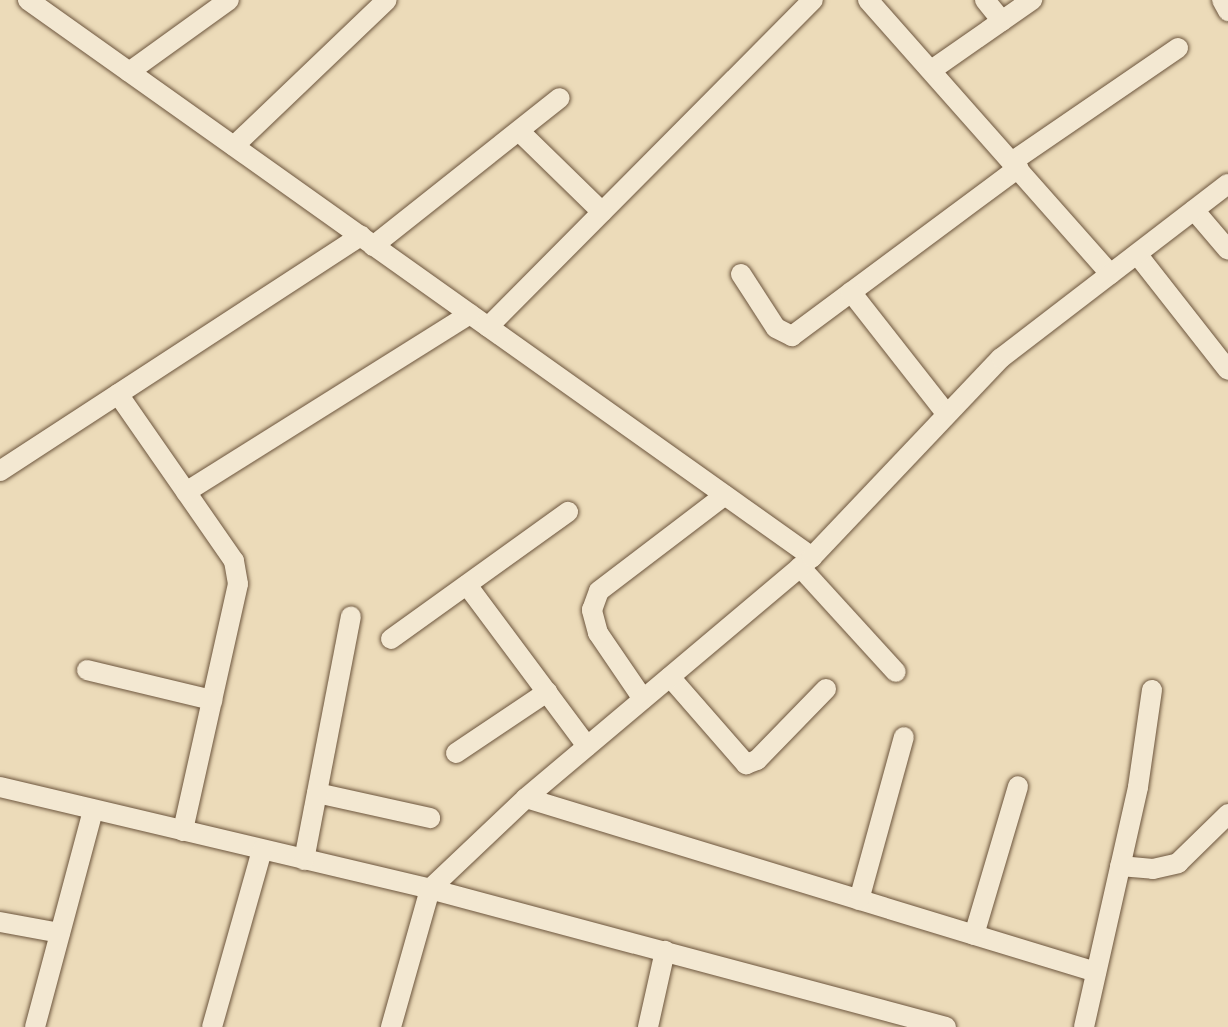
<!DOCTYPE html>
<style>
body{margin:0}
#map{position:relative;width:1228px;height:1027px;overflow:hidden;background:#ecdbb9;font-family:"Old Standard TT",serif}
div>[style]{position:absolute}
.roads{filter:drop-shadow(0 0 2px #6c553d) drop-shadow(0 0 2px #6c553d)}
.minor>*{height:20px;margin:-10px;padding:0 10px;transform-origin:10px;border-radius:10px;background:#f3e8d2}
span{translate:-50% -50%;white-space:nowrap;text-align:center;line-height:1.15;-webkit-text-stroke:6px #f3e8d2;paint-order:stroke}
</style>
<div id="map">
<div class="roads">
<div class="minor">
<div style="left:28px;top:0;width:962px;rotate:35.39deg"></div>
<div style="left:868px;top:0;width:366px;rotate:48.5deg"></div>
<div style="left:985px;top:0;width:27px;rotate:51deg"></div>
<div style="left:1222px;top:0;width:13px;rotate:61deg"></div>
<div style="left:933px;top:69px;width:121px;rotate:-34.9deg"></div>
<div style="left:129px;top:72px;width:123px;rotate:-35.8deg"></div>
<div style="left:519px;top:131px;width:116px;rotate:44.3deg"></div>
<div style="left:234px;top:146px;width:211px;rotate:-43.7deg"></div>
<div style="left:1013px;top:161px;width:200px;rotate:-34.4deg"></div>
<div style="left:1194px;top:210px;width:52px;rotate:49.6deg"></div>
<div style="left:373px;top:246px;width:238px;rotate:-38.4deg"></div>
<div style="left:1137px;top:254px;width:147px;rotate:51.9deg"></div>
<div style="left:741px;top:274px;width:64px;rotate:57.1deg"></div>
<div style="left:776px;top:328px;width:18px;rotate:27deg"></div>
<div style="left:792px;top:336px;width:282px;rotate:-36.6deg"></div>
<div style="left:851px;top:292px;width:152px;rotate:51.9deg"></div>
<div style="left:488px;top:327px;width:461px;rotate:-45.2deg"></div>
<div style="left:118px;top:394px;width:203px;rotate:55.2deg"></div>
<div style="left:234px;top:561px;width:23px;rotate:80deg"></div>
<div style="left:238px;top:584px;width:253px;rotate:102.6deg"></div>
<div style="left:0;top:471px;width:431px;rotate:-33.1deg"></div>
<div style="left:186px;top:492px;width:335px;rotate:-32.1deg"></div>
<div style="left:800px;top:567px;width:142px;rotate:47.6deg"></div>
<div style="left:467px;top:585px;width:201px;rotate:53.3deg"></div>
<div style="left:391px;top:639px;width:218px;rotate:-35.7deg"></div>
<div style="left:87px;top:670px;width:129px;rotate:13.5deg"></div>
<div style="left:670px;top:677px;width:116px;rotate:48.9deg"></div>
<div style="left:746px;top:764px;width:12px;rotate:-20deg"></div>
<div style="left:757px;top:760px;width:99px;rotate:-45.8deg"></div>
<div style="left:643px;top:699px;width:80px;rotate:-124.3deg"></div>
<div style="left:598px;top:633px;width:24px;rotate:-105deg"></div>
<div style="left:592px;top:610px;width:20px;rotate:-70deg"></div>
<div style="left:599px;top:591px;width:158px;rotate:-37.3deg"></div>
<div style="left:456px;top:753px;width:110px;rotate:-33.8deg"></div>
<div style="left:0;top:787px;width:442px;rotate:13.3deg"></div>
<div style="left:430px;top:889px;width:534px;rotate:14.97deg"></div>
<div style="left:317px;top:793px;width:116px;rotate:12.5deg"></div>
<div style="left:526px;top:798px;width:596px;rotate:16.98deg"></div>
<div style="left:304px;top:860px;width:248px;rotate:-79.1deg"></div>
<div style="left:1120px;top:866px;width:33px;rotate:5deg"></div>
<div style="left:1153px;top:869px;width:26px;rotate:-13deg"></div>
<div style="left:1178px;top:863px;width:70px;rotate:-44.4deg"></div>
<div style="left:859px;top:900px;width:169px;rotate:-74.6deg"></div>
<div style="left:0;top:922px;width:61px;rotate:10.4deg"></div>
<div style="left:974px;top:935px;width:155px;rotate:-73.5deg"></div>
<div style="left:35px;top:1027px;width:225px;rotate:-75deg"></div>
<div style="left:212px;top:1027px;width:184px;rotate:-74.2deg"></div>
<div style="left:391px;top:1027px;width:143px;rotate:-74.2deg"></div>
<div style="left:430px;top:889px;width:132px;rotate:-43.5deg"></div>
<div style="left:526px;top:798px;width:374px;rotate:-40.1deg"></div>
<div style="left:812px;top:557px;width:274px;rotate:-46.5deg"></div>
<div style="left:1001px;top:358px;width:286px;rotate:-37.5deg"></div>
<div style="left:648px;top:1027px;width:78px;rotate:-77.4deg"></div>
<div style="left:1084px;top:1027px;width:246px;rotate:-77.3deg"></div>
<div style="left:1138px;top:787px;width:98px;rotate:-81.8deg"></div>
</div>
</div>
</div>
